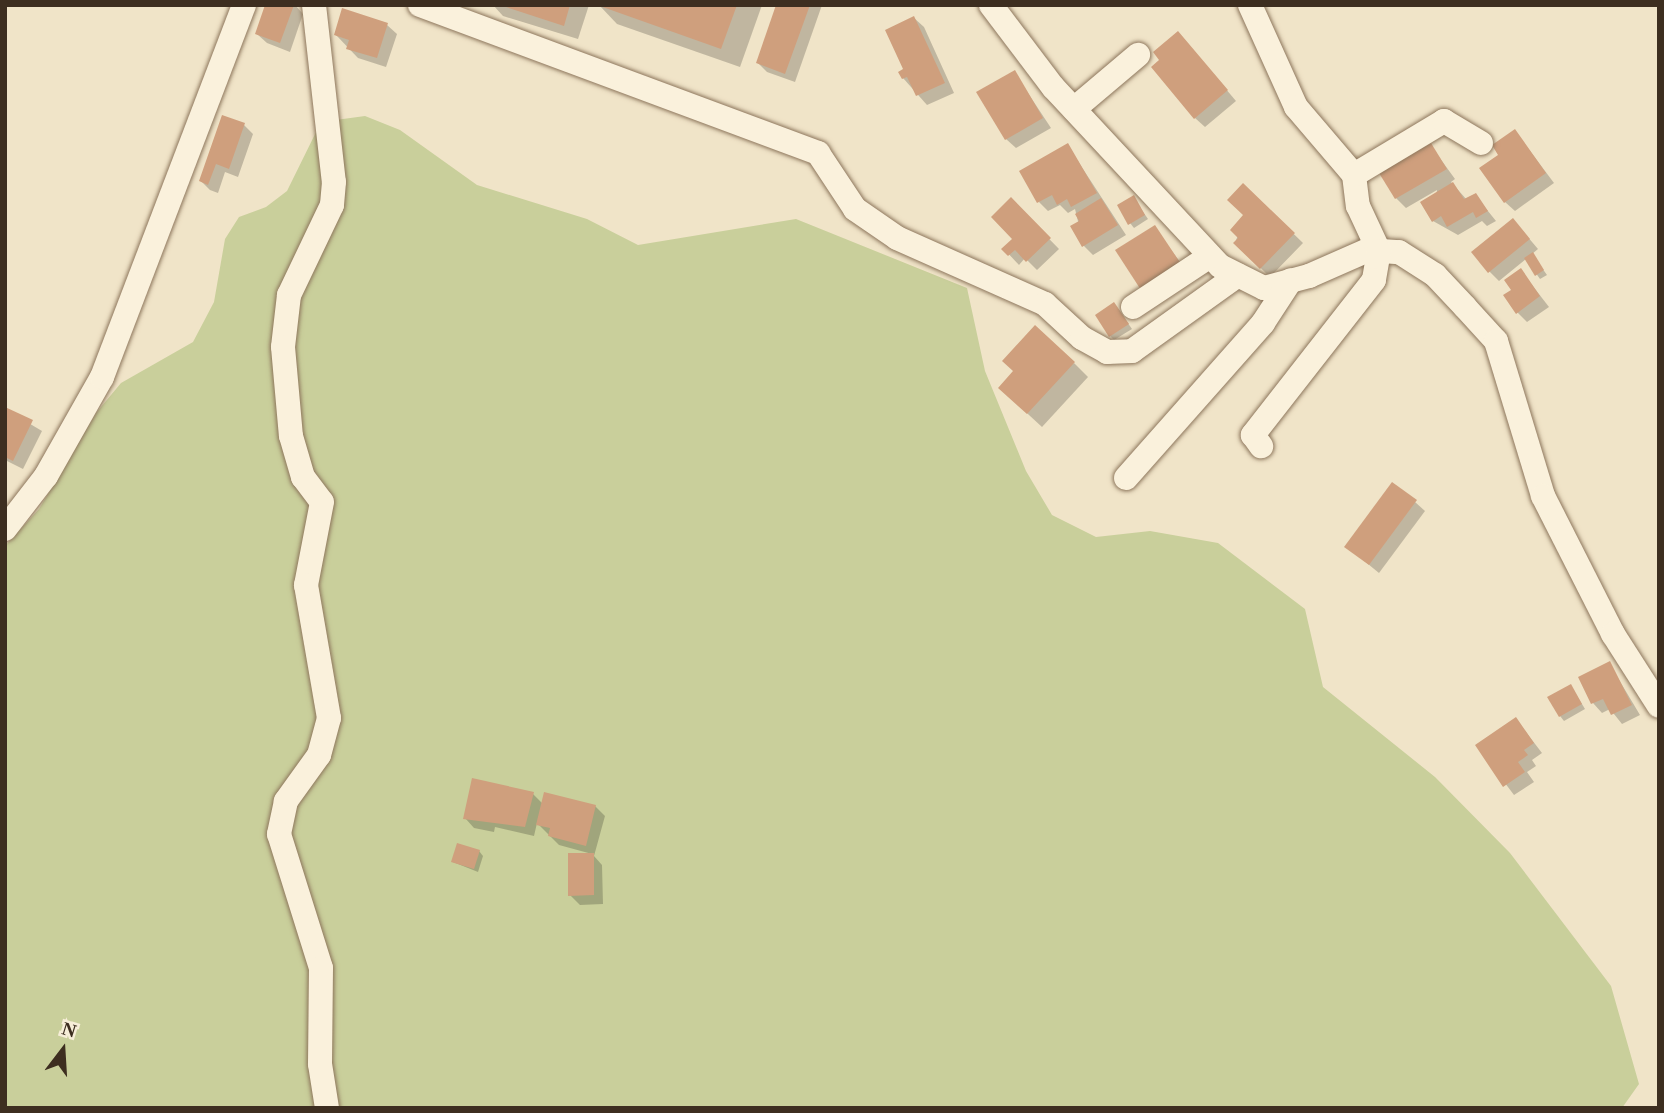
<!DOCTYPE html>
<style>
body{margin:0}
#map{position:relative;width:1664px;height:1113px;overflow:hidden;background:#f0e4c8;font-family:"Times New Roman",serif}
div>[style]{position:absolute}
.green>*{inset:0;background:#c9cf9b}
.shadow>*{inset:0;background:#0003}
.building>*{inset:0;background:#cf9f7d}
.roads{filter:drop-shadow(0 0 2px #8d765c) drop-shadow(0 0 2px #8d765c)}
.street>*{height:24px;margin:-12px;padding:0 12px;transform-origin:12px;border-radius:12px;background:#faf1dc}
span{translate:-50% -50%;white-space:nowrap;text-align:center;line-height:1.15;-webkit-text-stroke:7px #f7eed8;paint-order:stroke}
.frame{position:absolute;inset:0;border:7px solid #3d2e20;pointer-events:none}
.north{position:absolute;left:28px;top:1015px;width:70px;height:70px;-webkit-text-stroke:5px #f7eed8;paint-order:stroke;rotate:17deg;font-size:19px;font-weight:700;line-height:28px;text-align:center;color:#3d2e20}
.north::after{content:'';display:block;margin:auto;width:24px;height:32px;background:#3d2e20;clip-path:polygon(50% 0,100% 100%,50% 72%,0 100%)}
</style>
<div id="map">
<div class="green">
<div style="clip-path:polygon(365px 116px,400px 130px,477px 185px,587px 219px,638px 245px,796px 219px,967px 288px,985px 371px,1026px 471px,1052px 515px,1096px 537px,1150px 531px,1218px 543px,1305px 609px,1323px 687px,1435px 777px,1510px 853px,1611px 986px,1639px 1084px,1622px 1108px,5px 1108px,5px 546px,39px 509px,96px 413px,121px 383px,193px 342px,214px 302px,225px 239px,239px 217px,266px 207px,287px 191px,321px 122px)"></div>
</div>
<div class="shadow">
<div style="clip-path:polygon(267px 5px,295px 5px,303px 14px,290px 52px,267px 43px,257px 34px)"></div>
<div style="clip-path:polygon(493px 5px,589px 5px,578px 39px,503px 16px)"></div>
<div style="clip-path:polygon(599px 5px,762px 5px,740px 67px,617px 24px)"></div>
<div style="clip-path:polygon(786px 5px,822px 5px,795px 82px,767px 72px,758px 63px)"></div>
<div style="clip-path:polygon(914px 18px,924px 27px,954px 93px,927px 105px,903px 78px)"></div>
<div style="clip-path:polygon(387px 25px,397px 34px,386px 67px,358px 58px,336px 35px)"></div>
<div style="clip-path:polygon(1187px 43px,1236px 101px,1205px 127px,1195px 118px)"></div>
<div style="clip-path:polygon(1014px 72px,1051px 128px,1016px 148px,1006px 139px)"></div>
<div style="clip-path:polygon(244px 125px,253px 134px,238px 177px,225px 172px,218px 193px,210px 190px,201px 181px)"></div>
<div style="clip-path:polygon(1515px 131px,1554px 183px,1515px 211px,1505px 202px,1501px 155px)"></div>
<div style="clip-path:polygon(1068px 146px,1126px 235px,1093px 255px,1084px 246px,1075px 209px,1068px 213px,1060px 205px,1048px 211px,1039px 202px)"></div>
<div style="clip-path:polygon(1431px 146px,1455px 179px,1451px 182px,1467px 200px,1475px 195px,1496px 221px,1487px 226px,1482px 221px,1458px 235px,1433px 221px,1437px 190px,1406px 208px,1396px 198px,1382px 174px)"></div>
<div style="clip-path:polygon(1243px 185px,1303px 243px,1270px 277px,1235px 243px,1245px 216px)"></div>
<div style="clip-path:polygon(1133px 197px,1148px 219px,1134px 228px,1130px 223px)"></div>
<div style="clip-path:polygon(1011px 200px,1059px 249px,1037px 270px,1025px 258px,1019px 265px,1004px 249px,1014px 239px)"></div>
<div style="clip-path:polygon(1154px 227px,1189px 274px,1152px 298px)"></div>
<div style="clip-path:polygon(1522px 230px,1538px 249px,1532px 254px,1547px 275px,1540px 279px,1526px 259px,1499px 281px,1489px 271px)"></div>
<div style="clip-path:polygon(1521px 271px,1549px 307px,1527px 322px,1517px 312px,1513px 291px)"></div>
<div style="clip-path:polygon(1118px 309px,1132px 329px,1114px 340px,1110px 336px)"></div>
<div style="clip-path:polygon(1074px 363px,1088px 377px,1042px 427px,1015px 402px)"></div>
<div style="clip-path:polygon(5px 409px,42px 431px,23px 469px,5px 460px)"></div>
<div style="clip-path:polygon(1415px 502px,1425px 511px,1379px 573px,1346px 546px)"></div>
<div style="clip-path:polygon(1609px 663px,1640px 715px,1622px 724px,1610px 709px,1602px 713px,1593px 703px,1580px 678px)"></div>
<div style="clip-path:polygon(1571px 686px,1585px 709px,1564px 721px,1560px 716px)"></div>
<div style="clip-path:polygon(1516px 719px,1542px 753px,1532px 760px,1536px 766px,1527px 772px,1534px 782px,1514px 795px,1477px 746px)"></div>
<div style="clip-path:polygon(533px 794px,543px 804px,595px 806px,605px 816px,594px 856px,602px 865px,603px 904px,580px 905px,570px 895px,592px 854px,559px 845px,537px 823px,534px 836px,495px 827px,494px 832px,474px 828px,465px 818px)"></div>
<div style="clip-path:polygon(479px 851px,483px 856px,478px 872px,453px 862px)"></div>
</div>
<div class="building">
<div style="clip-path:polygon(265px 5px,294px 5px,280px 43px,255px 34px)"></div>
<div style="clip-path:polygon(500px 5px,570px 5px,564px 26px)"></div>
<div style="clip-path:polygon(597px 5px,737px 5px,721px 49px)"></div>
<div style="clip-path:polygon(776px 5px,810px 5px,785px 74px,756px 63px)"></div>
<div style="clip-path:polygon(342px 8px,388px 23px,377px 58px,346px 49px,349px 40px,334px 35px)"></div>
<div style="clip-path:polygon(914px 16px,945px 83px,916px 96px,907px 77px,902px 79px,898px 72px,903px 69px,885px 30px)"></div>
<div style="clip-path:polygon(1178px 31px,1228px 90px,1194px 119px,1151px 67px,1159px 60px,1153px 52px)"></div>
<div style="clip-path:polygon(1015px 70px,1043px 118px,1005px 140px,976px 92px)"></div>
<div style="clip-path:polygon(222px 115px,245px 123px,229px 169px,216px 164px,208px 185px,199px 181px)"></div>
<div style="clip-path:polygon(1515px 129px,1546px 173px,1504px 203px,1479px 168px,1498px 155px,1492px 145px)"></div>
<div style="clip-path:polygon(1068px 143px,1097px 193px,1071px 207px,1067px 199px,1057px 205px,1052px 195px,1037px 203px,1019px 171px)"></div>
<div style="clip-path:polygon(1431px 143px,1447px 169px,1395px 199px,1379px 173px)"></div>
<div style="clip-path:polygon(1453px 182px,1464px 199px,1476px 193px,1488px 211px,1476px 218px,1473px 212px,1447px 227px,1441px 216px,1432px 222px,1420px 202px)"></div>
<div style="clip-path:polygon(1243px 183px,1295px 233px,1260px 269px,1233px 243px,1238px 238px,1230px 230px,1243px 215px,1227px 200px)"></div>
<div style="clip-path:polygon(1134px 195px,1145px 215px,1128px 225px,1117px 205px)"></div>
<div style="clip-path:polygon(1011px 197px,1051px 238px,1026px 262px,1015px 250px,1008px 256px,1001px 249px,1012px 239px,991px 217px)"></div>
<div style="clip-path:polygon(1101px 198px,1118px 225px,1082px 247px,1070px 226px,1079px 221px,1075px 214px)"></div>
<div style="clip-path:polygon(1513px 218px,1530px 239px,1488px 273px,1471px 252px)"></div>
<div style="clip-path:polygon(1155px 225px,1181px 264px,1141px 290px,1115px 250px)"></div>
<div style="clip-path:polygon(1533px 252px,1544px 270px,1535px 276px,1524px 258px)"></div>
<div style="clip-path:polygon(1521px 268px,1540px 296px,1516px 314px,1503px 295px,1511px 290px,1504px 280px)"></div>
<div style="clip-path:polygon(1114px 302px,1129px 324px,1109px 337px,1095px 315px)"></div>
<div style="clip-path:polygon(1035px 325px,1075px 362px,1027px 414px,998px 388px,1013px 371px,1002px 361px)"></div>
<div style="clip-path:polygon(5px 407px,33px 420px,13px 461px,5px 457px)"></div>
<div style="clip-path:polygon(1392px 482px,1417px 500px,1369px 565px,1344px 547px)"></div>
<div style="clip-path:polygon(1610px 661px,1632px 705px,1611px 715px,1603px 699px,1591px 704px,1578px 677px)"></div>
<div style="clip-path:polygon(1571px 684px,1582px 704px,1559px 717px,1547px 697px)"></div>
<div style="clip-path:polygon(1516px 717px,1534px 743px,1524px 750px,1528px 755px,1518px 762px,1525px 772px,1503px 787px,1475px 745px)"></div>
<div style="clip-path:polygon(472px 778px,534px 792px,525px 827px,463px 819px)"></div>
<div style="clip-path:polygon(544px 792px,596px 805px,586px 846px,548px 836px,550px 828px,536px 825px)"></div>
<div style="clip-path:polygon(457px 843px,480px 850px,474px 869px,451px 862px)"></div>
<div style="clip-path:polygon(568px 853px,594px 853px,594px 895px,568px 896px)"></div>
</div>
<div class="roads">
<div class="street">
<div style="left:314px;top:5px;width:178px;rotate:83.6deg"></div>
<div style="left:334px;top:182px;width:23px;rotate:95deg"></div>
<div style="left:332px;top:205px;width:100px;rotate:115.5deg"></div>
<div style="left:289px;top:295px;width:52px;rotate:96.6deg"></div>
<div style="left:283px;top:347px;width:89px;rotate:84.9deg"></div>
<div style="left:291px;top:436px;width:43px;rotate:73.7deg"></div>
<div style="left:303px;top:477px;width:31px;rotate:53deg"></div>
<div style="left:322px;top:502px;width:85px;rotate:100.9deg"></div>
<div style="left:306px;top:585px;width:135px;rotate:80.2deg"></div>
<div style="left:329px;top:718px;width:38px;rotate:105deg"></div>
<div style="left:319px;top:755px;width:57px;rotate:125.7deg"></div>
<div style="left:286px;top:801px;width:34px;rotate:102deg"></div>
<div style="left:279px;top:834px;width:140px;rotate:72.6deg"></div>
<div style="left:321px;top:968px;width:96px;rotate:90.6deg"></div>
<div style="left:320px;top:1064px;width:45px;rotate:81deg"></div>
<div style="left:420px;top:5px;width:425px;rotate:20.4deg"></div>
<div style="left:818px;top:153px;width:67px;rotate:56.5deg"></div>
<div style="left:855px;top:209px;width:51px;rotate:34.6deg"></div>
<div style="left:897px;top:238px;width:162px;rotate:24deg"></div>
<div style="left:1045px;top:304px;width:50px;rotate:42.6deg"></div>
<div style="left:1082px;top:338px;width:29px;rotate:29deg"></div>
<div style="left:1107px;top:352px;width:25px;rotate:-2deg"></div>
<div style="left:1132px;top:351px;width:130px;rotate:-35.6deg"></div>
<div style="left:991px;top:5px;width:103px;rotate:52.9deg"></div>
<div style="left:1053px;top:87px;width:245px;rotate:47deg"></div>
<div style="left:1220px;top:266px;width:49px;rotate:26.6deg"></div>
<div style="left:1264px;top:288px;width:47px;rotate:-14.9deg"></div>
<div style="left:1309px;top:276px;width:64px;rotate:-23.8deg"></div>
<div style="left:1368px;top:250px;width:31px;rotate:4deg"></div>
<div style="left:1399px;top:252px;width:43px;rotate:32.6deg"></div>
<div style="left:1435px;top:275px;width:44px;rotate:46.8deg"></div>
<div style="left:1465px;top:307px;width:46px;rotate:47.6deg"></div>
<div style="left:1496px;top:341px;width:162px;rotate:73.1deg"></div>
<div style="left:1543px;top:496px;width:155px;rotate:63.1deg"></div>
<div style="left:1613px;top:634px;width:85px;rotate:57.4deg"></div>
<div style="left:1250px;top:5px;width:112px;rotate:65.7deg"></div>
<div style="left:1296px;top:107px;width:89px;rotate:49.5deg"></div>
<div style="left:1354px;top:175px;width:31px;rotate:83deg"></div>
<div style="left:1358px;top:206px;width:50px;rotate:65deg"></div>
<div style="left:1379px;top:251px;width:29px;rotate:100deg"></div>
<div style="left:1374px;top:280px;width:197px;rotate:128deg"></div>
<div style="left:1253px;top:435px;width:14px;rotate:54deg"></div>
<div style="left:1074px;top:109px;width:84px;rotate:-40.2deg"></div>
<div style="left:1354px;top:175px;width:105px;rotate:-31deg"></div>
<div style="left:1444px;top:121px;width:43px;rotate:30.7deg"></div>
<div style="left:1133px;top:307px;width:92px;rotate:-33.5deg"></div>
<div style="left:1126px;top:478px;width:207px;rotate:-48.5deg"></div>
<div style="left:1263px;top:323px;width:51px;rotate:-56.9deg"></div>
<div style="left:5px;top:529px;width:67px;rotate:-52.3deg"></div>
<div style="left:46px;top:476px;width:114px;rotate:-60.5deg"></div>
<div style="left:102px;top:377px;width:398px;rotate:-69.1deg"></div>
</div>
</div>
<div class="frame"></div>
<div class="north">N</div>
</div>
